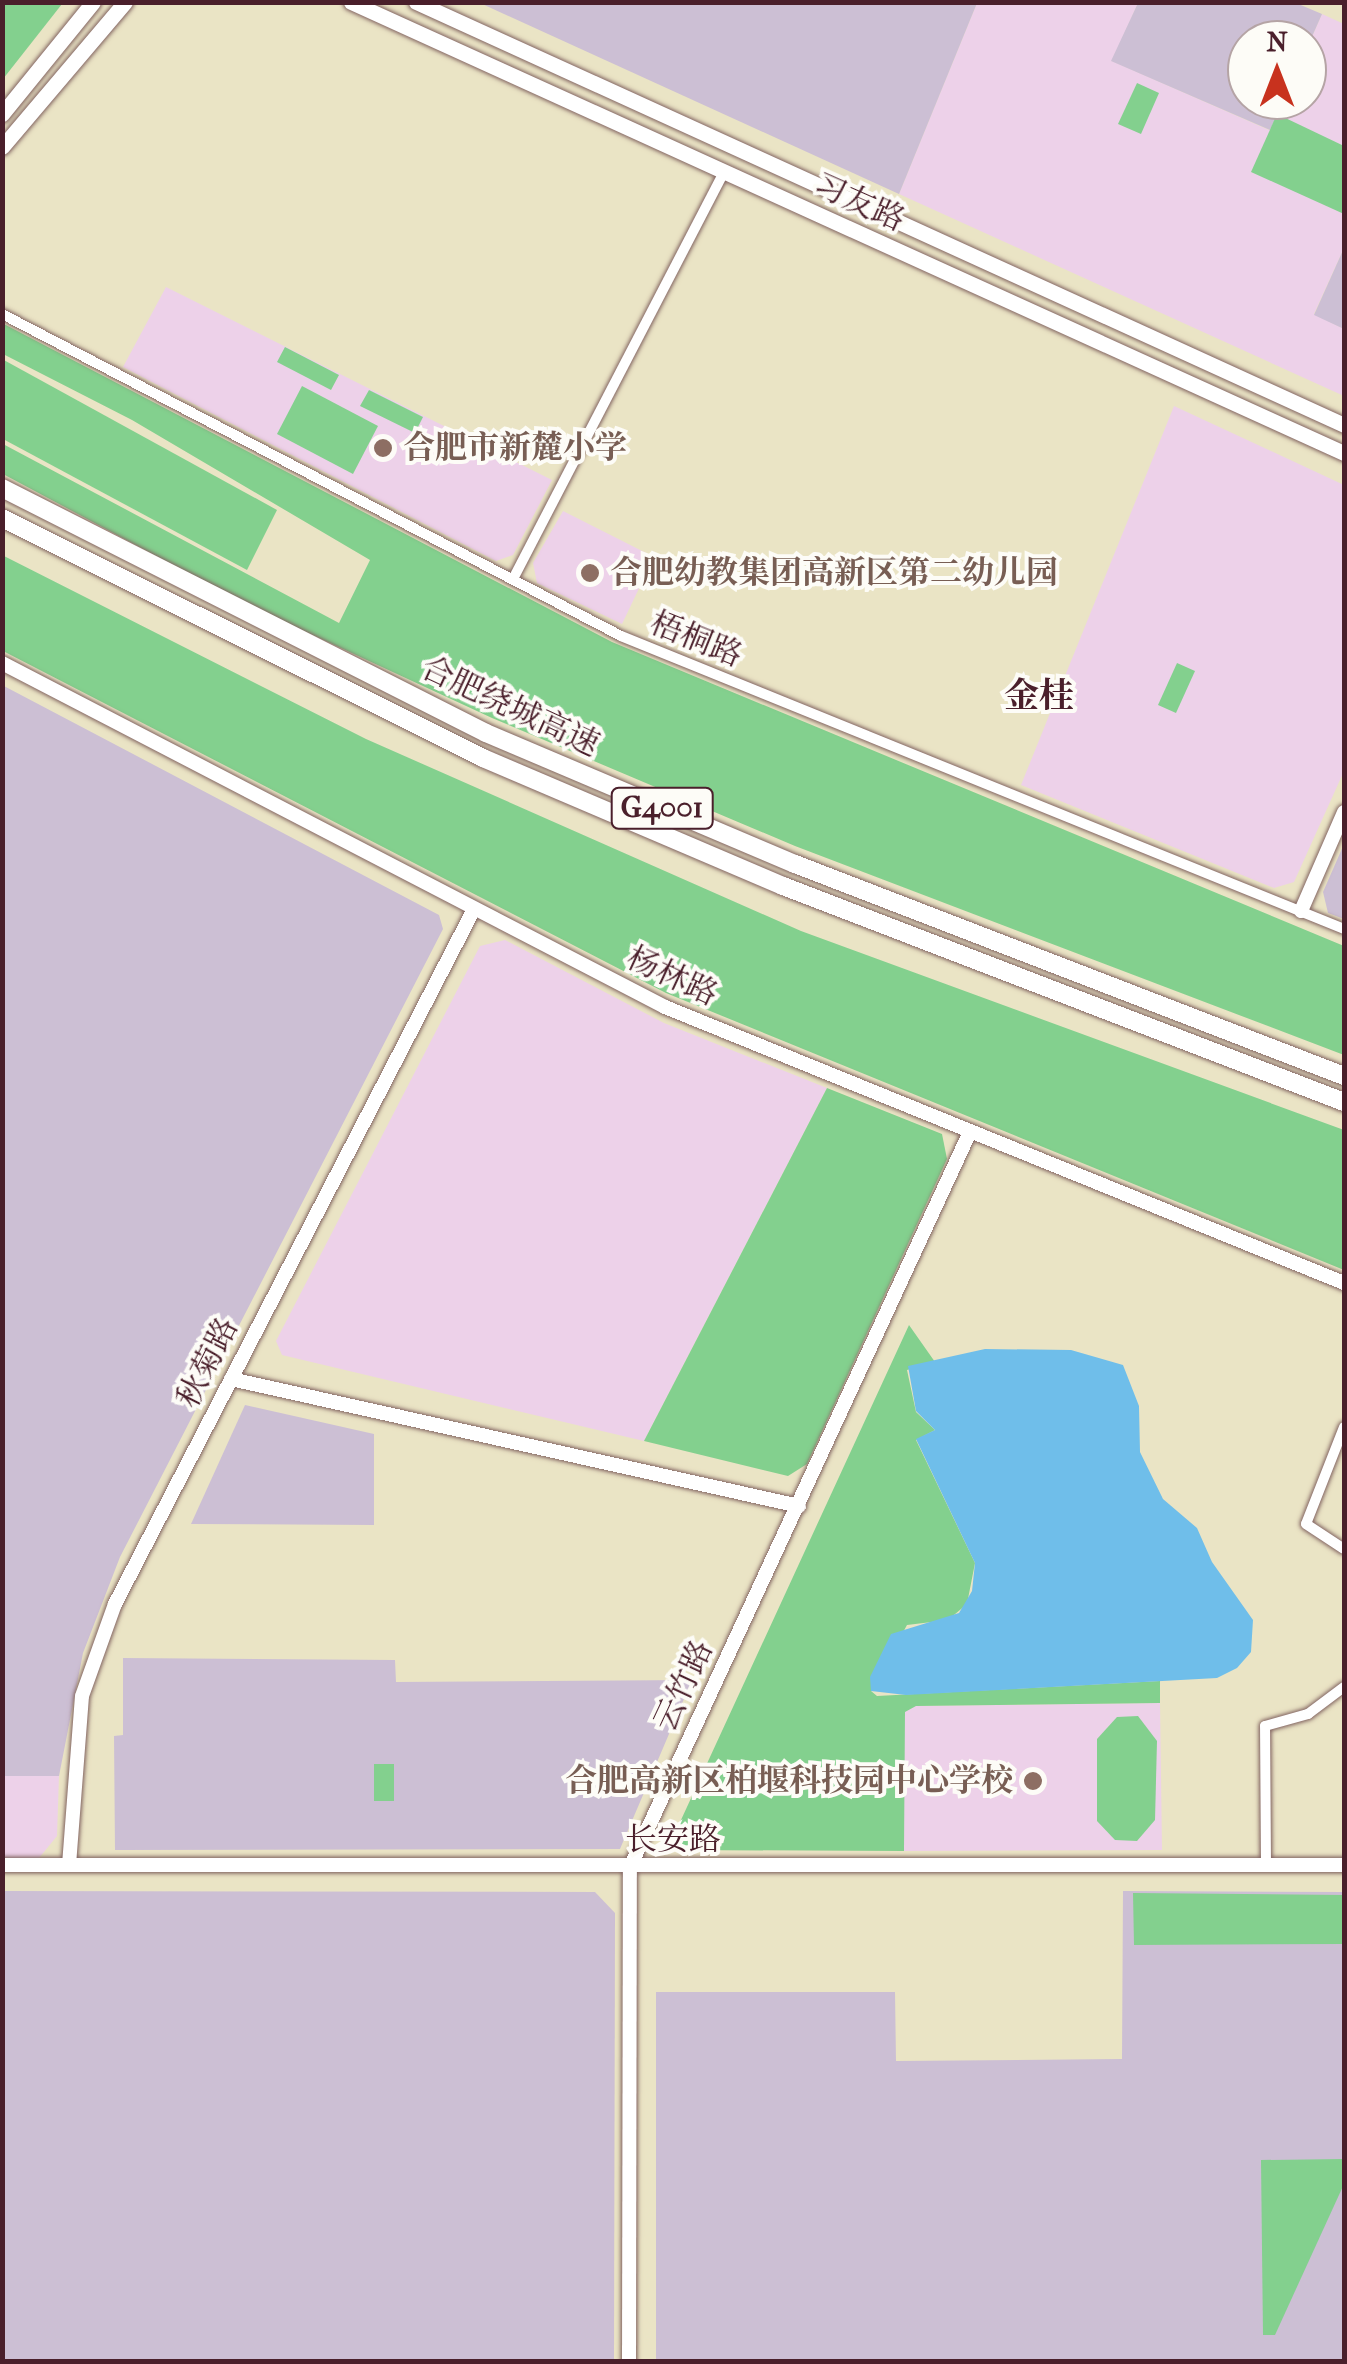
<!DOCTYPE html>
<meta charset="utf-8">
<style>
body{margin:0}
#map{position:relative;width:1347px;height:2364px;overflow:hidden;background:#eae4c5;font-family:"IM FELL French Canon","Noto Serif SC",serif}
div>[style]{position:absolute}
.built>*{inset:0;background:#edd1e9}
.industrial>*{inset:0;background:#ccbfd4}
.green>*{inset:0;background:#83d08e}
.water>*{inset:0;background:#6fbeea}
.roads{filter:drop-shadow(0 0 2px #826461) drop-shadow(0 0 2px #826461)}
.street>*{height:10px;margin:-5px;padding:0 5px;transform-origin:5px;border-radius:5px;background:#fff}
.secondary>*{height:14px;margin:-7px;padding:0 7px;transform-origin:7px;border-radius:7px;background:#fff}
.primary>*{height:15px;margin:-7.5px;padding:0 7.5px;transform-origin:7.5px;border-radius:7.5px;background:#fff}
.highway>*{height:18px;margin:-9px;padding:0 9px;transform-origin:9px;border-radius:9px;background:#fff}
.dots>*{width:28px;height:28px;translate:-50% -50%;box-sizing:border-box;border:5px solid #fdfcf7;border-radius:50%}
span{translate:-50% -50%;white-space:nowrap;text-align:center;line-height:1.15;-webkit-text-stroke:8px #fdfcf7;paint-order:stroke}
.shield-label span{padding:2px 8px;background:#fdfcf7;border:2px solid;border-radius:8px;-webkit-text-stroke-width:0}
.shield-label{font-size:30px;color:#4a1f2b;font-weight:700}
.street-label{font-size:32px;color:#4a1f2b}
.education-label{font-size:32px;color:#785e54;font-weight:700}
.left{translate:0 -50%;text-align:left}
.right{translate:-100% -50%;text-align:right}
.neighbourhood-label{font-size:35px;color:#4a1f2b;font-weight:700}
.frame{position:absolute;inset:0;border:5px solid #4a1f2b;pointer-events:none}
.north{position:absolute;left:1227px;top:20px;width:100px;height:100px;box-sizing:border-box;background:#fdfcf7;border:2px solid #b5a4a5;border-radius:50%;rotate:0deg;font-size:28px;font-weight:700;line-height:40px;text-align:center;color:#4a1f2b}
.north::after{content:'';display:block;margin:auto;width:35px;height:45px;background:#c8321e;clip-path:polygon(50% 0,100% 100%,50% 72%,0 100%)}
</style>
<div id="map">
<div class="built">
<div style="clip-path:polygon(977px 3px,1138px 3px,1112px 61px,1269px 130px,1284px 100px,1307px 100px,1307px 48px,1322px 14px,1344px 24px,1344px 248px,1314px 314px,1344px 329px,1344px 396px,899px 194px)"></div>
<div style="clip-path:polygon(166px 287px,552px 480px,513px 555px,496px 561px,123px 367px)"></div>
<div style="clip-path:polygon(1174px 406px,1344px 485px,1344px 771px,1294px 882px,1274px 888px,1021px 785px)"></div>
<div style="clip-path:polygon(563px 511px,654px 557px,622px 624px,537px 583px,533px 563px)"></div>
<div style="clip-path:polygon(505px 940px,664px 1023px,827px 1088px,644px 1441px,282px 1355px,276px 1341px,480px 946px)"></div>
<div style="clip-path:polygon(1160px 1703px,1162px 1850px,904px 1851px,904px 1712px,915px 1706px)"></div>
<div style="clip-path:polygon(2px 1776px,59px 1776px,57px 1836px,39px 1858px,3px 1858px)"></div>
</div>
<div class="industrial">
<div style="clip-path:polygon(480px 3px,977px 3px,899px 194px)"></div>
<div style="clip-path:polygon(1138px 3px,1296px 3px,1322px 14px,1307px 48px,1307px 40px,1247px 40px,1247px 100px,1284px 100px,1270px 130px,1111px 61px)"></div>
<div style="clip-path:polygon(1344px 248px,1344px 329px,1314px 315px)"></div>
<div style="clip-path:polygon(2px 685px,439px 915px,443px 929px,120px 1557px,83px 1653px,59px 1776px,3px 1776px)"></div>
<div style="clip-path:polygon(1344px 844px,1344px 919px,1328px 913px,1323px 892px)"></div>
<div style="clip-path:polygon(245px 1405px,374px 1434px,374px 1525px,191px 1524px)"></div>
<div style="clip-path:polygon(123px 1658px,395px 1660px,396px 1682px,692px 1680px,620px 1849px,115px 1850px,114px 1736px,123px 1735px)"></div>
<div style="clip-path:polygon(3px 1891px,595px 1892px,615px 1913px,614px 2361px,3px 2361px)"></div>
<div style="clip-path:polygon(1123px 1891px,1344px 1892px,1344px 2361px,656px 2362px,656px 1992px,895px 1992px,896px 2061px,1122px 2059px)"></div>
</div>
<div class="green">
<div style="clip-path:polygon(3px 2px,62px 4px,3px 79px,2px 3px)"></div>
<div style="clip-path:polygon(1137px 83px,1159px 93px,1141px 134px,1118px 124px)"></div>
<div style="clip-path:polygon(1277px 114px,1344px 146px,1344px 214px,1251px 172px)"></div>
<div style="clip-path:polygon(2px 323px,612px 642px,1344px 946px,1344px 1055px,795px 846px,492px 718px,246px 604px,3px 474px,3px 444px,339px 623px,370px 560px,132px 420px,3px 354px)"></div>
<div style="clip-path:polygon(285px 347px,339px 375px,331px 390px,277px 362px)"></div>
<div style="clip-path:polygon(2px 359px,277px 510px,247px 570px,3px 439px)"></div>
<div style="clip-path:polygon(302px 386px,378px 426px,353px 474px,277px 434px)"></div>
<div style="clip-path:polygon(369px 390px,423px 417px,415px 433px,360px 406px)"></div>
<div style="clip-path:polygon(2px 555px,366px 739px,801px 931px,1344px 1130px,1344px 1270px,666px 993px,3px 651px)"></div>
<div style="clip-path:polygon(1177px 663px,1195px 671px,1176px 713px,1158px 705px)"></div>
<div style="clip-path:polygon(827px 1088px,942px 1134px,947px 1159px,807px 1464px,788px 1476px,644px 1441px)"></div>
<div style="clip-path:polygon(909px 1325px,935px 1362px,907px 1370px,916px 1412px,935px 1430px,916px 1440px,975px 1563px,967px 1604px,948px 1620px,907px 1625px,871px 1691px,877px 1696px,1160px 1681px,1160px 1703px,916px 1706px,905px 1712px,904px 1851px,680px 1850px,675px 1833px)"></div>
<div style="clip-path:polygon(1138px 1716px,1157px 1741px,1155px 1820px,1137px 1841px,1115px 1840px,1097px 1821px,1097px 1739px,1117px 1717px)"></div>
<div style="clip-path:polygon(374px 1764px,394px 1764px,394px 1801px,374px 1801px)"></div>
<div style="clip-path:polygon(1133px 1893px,1344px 1895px,1344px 1944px,1134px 1945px)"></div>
<div style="clip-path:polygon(1344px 2159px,1344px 2184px,1275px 2335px,1263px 2335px,1261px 2160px)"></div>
</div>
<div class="water">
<div style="clip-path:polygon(985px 1349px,1071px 1350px,1123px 1365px,1139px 1406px,1140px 1452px,1163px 1499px,1197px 1528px,1212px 1562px,1253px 1620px,1251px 1652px,1237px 1668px,1217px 1678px,906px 1695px,871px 1691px,870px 1677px,891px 1634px,959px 1613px,972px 1591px,975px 1563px,916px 1439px,935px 1430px,916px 1411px,908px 1366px)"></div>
</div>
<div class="roads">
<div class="street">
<div style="left:2px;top:314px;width:698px;rotate:27.48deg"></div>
<div style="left:621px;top:636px;width:780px;rotate:22.06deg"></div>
<div style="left:513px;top:579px;width:458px;rotate:-62.6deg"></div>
<div style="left:1344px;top:1427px;width:104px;rotate:111.4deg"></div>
<div style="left:1306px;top:1524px;width:45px;rotate:33.3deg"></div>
<div style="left:1266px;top:1865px;width:139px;rotate:-90.4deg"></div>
<div style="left:1265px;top:1726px;width:45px;rotate:-15.6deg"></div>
<div style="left:1308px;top:1714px;width:45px;rotate:-36.9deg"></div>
</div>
<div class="secondary">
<div style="left:2px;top:663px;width:747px;rotate:27.42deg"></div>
<div style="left:665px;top:1007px;width:733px;rotate:22.12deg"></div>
<div style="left:1301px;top:911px;width:108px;rotate:-66.5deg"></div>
<div style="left:231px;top:1379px;width:582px;rotate:12.6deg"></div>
<div style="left:2px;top:1865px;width:1342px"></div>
<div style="left:69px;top:1865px;width:169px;rotate:-85.6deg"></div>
<div style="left:82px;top:1696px;width:98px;rotate:-70.3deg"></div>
<div style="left:115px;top:1604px;width:782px;rotate:-62.68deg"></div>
<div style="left:629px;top:2362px;width:495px;rotate:-89.9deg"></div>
<div style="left:630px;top:1867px;width:808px;rotate:-65.18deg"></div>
</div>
<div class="primary">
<div style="left:351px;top:2px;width:1091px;rotate:24.43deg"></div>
<div style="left:416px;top:2px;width:1020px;rotate:24.5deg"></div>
<div style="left:2px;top:114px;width:144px;rotate:-50.9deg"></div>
<div style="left:2px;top:147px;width:190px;rotate:-49.7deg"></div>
</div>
<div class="highway">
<div style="left:2px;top:488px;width:542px;rotate:26.85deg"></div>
<div style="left:486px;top:733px;width:336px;rotate:23deg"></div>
<div style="left:795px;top:864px;width:589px;rotate:21.11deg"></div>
<div style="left:2px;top:518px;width:538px;rotate:26.52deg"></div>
<div style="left:483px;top:758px;width:326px;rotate:23.1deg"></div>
<div style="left:783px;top:886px;width:601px;rotate:21.06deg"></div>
</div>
</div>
<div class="dots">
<div style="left:383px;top:448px;background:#8d6e63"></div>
<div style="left:590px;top:573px;background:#8d6e63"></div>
<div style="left:1033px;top:1781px;background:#8d6e63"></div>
</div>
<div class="shield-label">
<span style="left:662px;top:808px">G4001</span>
</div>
<div class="street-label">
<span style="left:859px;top:203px;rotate:24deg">习友路</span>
<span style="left:696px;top:640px;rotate:22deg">梧桐路</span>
<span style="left:510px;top:707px;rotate:25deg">合肥绕城高速</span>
<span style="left:672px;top:977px;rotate:25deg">杨林路</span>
<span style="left:208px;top:1363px;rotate:-63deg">秋菊路</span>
<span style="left:684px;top:1686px;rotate:-65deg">云竹路</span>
<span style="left:673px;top:1840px">长安路</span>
</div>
<div class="education-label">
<span class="left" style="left:403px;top:448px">合肥市新麓小学</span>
<span class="left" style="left:610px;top:573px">合肥幼教集团高新区第二幼儿园</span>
<span class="right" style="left:1013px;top:1781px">合肥高新区柏堰科技园中心学校</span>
</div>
<div class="neighbourhood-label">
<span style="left:1039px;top:696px">金桂</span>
</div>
<div class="frame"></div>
<div class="north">N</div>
</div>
